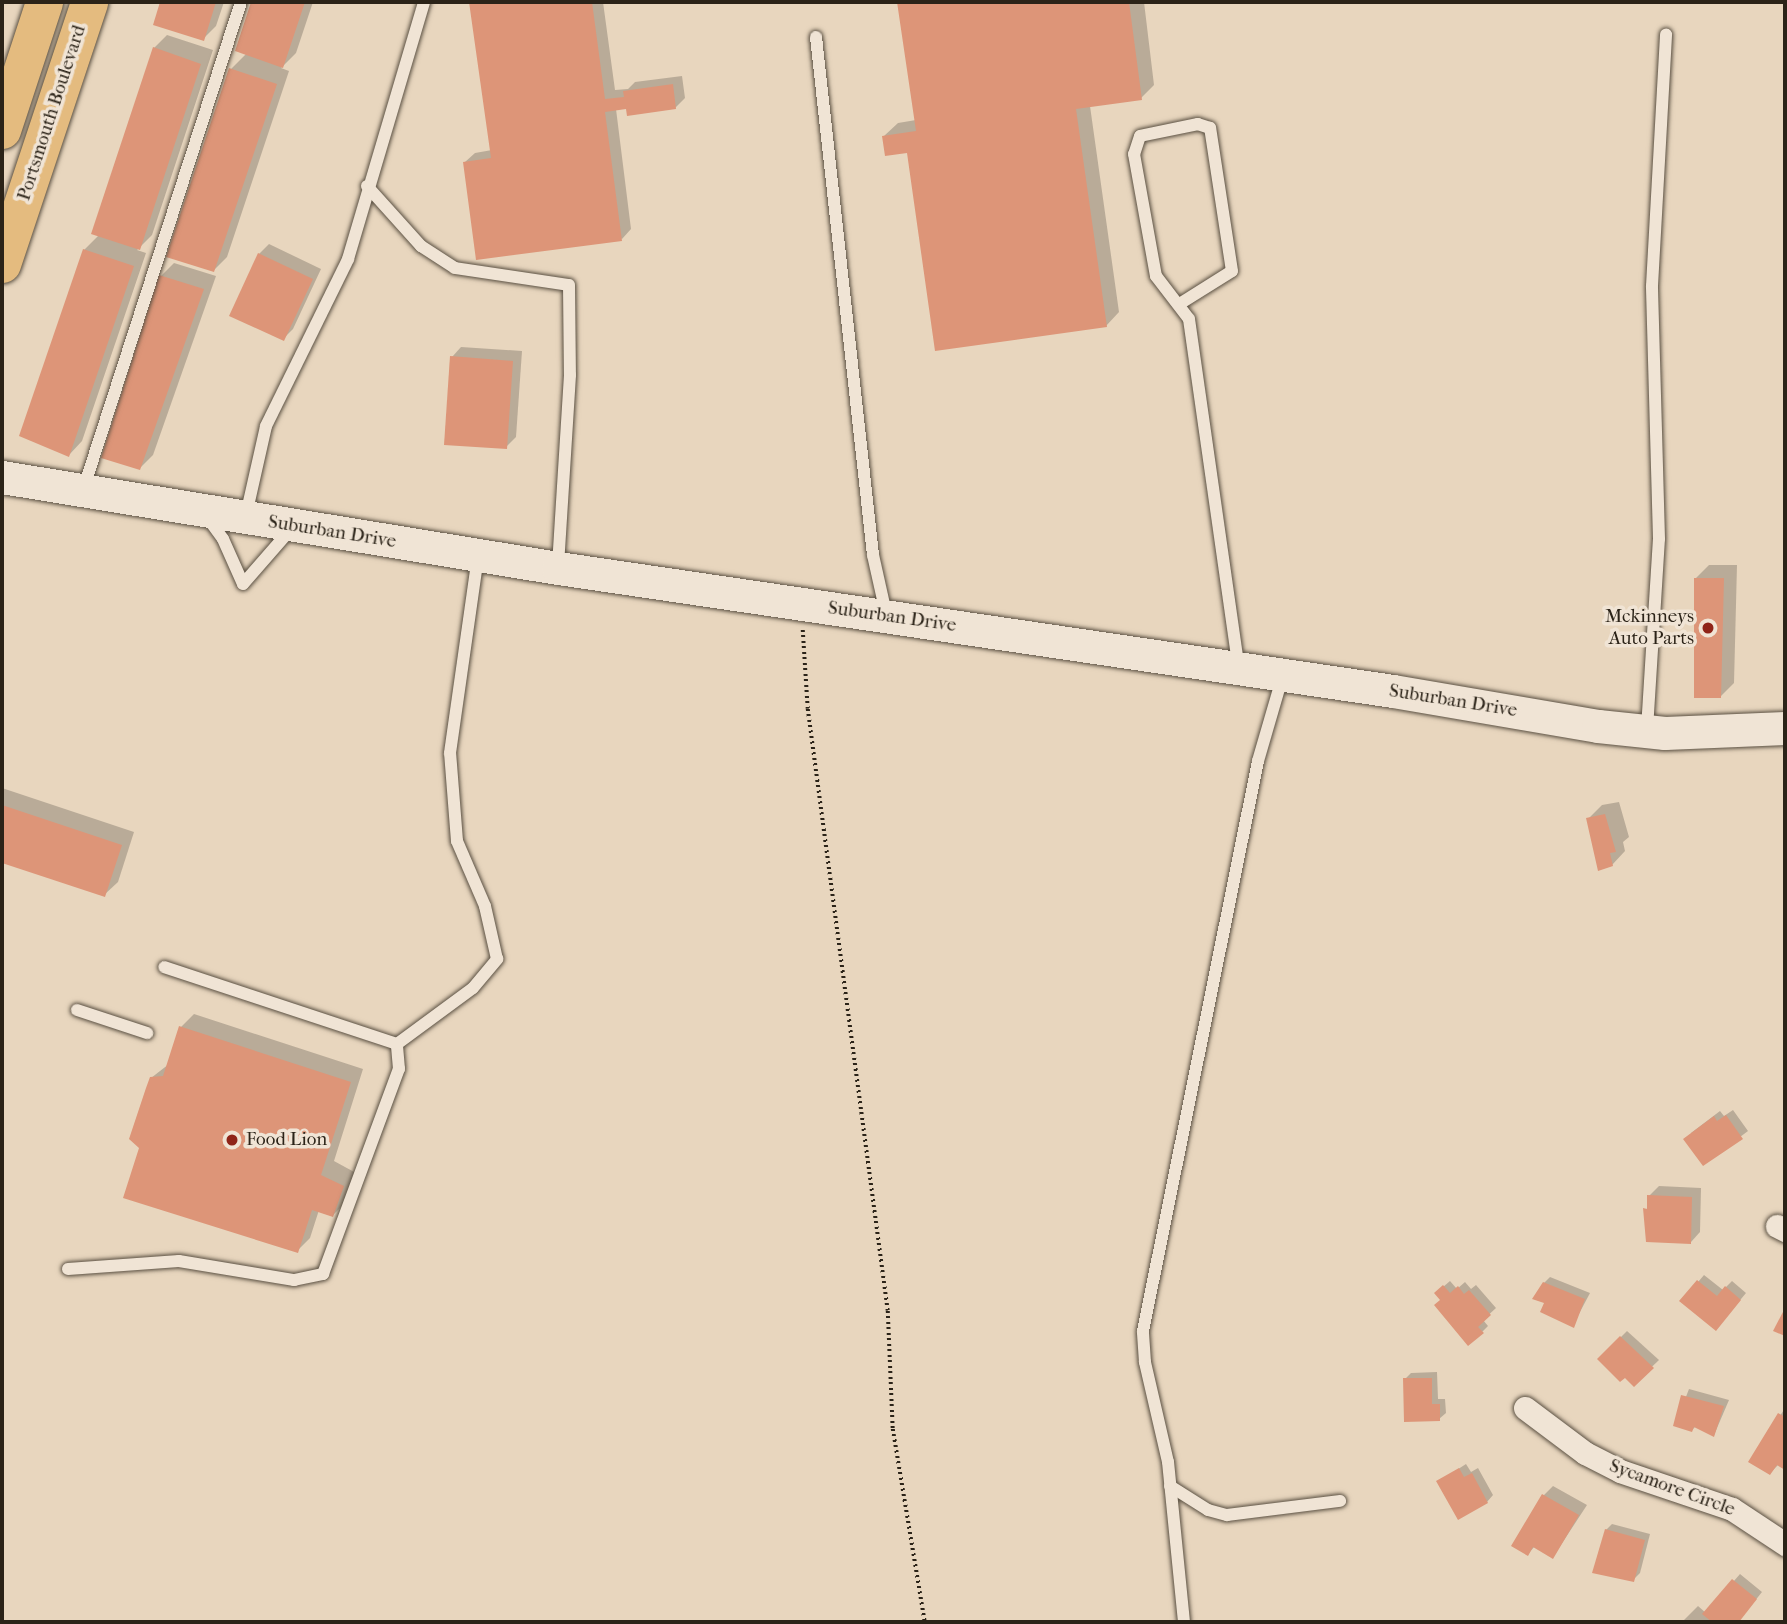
<!DOCTYPE html>
<style>
body{margin:0}
#map{position:relative;width:1787px;height:1624px;overflow:hidden;background:#e8d6be;font-family:"IM FELL French Canon",serif}
div>[style]{position:absolute}
.shadow>*{inset:0;background:#0003}
.building>*{inset:0;background:#dd9578}
.path>*{height:3.5px;margin-top:-1.75px;transform-origin:0;background:repeating-linear-gradient(90deg,#2b2318 0 2px,transparent 0 5.5px)}
.roads{filter:drop-shadow(0 0 2px #5a5042) drop-shadow(0 0 2px #5a5042)}
.service>*{height:12px;margin:-6px;padding:0 6px;transform-origin:6px;border-radius:6px;background:#f0e4d5}
.minor>*{height:23px;margin:-11.5px;padding:0 11.5px;transform-origin:11.5px;border-radius:11.5px;background:#f0e4d5}
.secondary>*{height:33px;margin:-16.5px;padding:0 16.5px;transform-origin:16.5px;border-radius:16.5px;background:#f0e4d5}
.primary>*{height:37px;margin:-18.5px;padding:0 18.5px;transform-origin:18.5px;border-radius:18.5px;background:#e4bb7f}
.dots>*{width:19px;height:19px;translate:-50% -50%;box-sizing:border-box;border:4px solid #f0e4d5;border-radius:50%}
span{translate:-50% -50%;white-space:nowrap;text-align:center;line-height:1.15;-webkit-text-stroke:7px #f0e4d5;paint-order:stroke}
.street-label{font-size:19px;color:#2b2318}
.poi-label{font-size:19px;color:#2b2318}
.right{translate:-100% -50%;text-align:right}
.left{translate:0 -50%;text-align:left}
.frame{position:absolute;inset:0;border:4px solid #2b2318;pointer-events:none}
</style>
<div id="map">
<div class="shadow">
<div style="clip-path:polygon(162px 2px,224px 2px,216px 26px,203px 39px,155px 24px)"></div>
<div style="clip-path:polygon(253px 2px,313px 2px,296px 53px,281px 68px,289px 71px,227px 257px,214px 270px,231px 69px,246px 54px,237px 50px)"></div>
<div style="clip-path:polygon(471px 2px,603px 2px,615px 90px,628px 89px,635px 82px,682px 76px,685px 98px,675px 108px,616px 109px,631px 229px,622px 239px,465px 162px,475px 153px,492px 150px)"></div>
<div style="clip-path:polygon(899px 2px,1144px 2px,1154px 85px,1141px 98px,1090px 106px,1119px 312px,1106px 326px,909px 151px,884px 136px,898px 123px,916px 120px)"></div>
<div style="clip-path:polygon(167px 35px,213px 50px,152px 235px,137px 250px,146px 253px,82px 441px,69px 455px,84px 250px,99px 235px,154px 48px)"></div>
<div style="clip-path:polygon(269px 244px,321px 269px,293px 329px,283px 339px,259px 254px)"></div>
<div style="clip-path:polygon(174px 263px,216px 276px,153px 455px,140px 468px,161px 276px)"></div>
<div style="clip-path:polygon(461px 347px,522px 351px,516px 437px,506px 447px,452px 357px)"></div>
<div style="clip-path:polygon(1709px 565px,1737px 565px,1734px 683px,1720px 697px,1696px 578px)"></div>
<div style="clip-path:polygon(2px 788px,134px 832px,118px 882px,104px 895px,2px 861px)"></div>
<div style="clip-path:polygon(1619px 802px,1629px 837px,1623px 842px,1625px 851px,1612px 865px,1588px 819px,1602px 805px)"></div>
<div style="clip-path:polygon(194px 1014px,363px 1069px,334px 1161px,356px 1173px,346px 1202px,333px 1215px,319px 1210px,310px 1238px,297px 1251px,141px 1148px,151px 1078px,169px 1064px,181px 1027px)"></div>
<div style="clip-path:polygon(1733px 1110px,1748px 1131px,1704px 1164px,1691px 1133px,1720px 1111px,1724px 1116px)"></div>
<div style="clip-path:polygon(1659px 1186px,1701px 1188px,1700px 1232px,1691px 1242px,1645px 1220px,1649px 1196px)"></div>
<div style="clip-path:polygon(1704px 1275px,1723px 1290px,1732px 1281px,1746px 1293px,1722px 1322px,1682px 1301px)"></div>
<div style="clip-path:polygon(1550px 1277px,1590px 1293px,1573px 1325px,1546px 1302px,1544px 1283px)"></div>
<div style="clip-path:polygon(1450px 1281px,1457px 1289px,1465px 1282px,1471px 1289px,1476px 1285px,1496px 1308px,1483px 1320px,1488px 1326px,1482px 1332px,1442px 1300px,1443px 1287px)"></div>
<div style="clip-path:polygon(1627px 1331px,1659px 1360px,1634px 1384px,1599px 1359px)"></div>
<div style="clip-path:polygon(1437px 1372px,1438px 1399px,1445px 1399px,1446px 1413px,1439px 1419px,1405px 1379px,1411px 1373px)"></div>
<div style="clip-path:polygon(1689px 1389px,1729px 1400px,1714px 1435px,1696px 1426px,1692px 1430px,1675px 1425px)"></div>
<div style="clip-path:polygon(1785px 1408px,1785px 1468px,1779px 1464px,1770px 1473px,1751px 1461px)"></div>
<div style="clip-path:polygon(1466px 1464px,1471px 1472px,1478px 1468px,1493px 1495px,1487px 1502px,1438px 1482px)"></div>
<div style="clip-path:polygon(1553px 1486px,1587px 1505px,1553px 1557px,1535px 1546px,1528px 1554px,1544px 1495px)"></div>
<div style="clip-path:polygon(1612px 1524px,1650px 1534px,1640px 1573px,1633px 1580px,1606px 1530px)"></div>
<div style="clip-path:polygon(1740px 1574px,1762px 1592px,1738px 1622px,1682px 1622px,1698px 1606px,1706px 1613px)"></div>
</div>
<div class="building">
<div style="clip-path:polygon(160px 2px,216px 2px,204px 41px,153px 25px)"></div>
<div style="clip-path:polygon(251px 2px,305px 2px,283px 68px,235px 51px)"></div>
<div style="clip-path:polygon(469px 2px,592px 2px,605px 99px,624px 97px,623px 91px,673px 84px,676px 109px,627px 116px,626px 109px,605px 112px,622px 241px,476px 260px,463px 162px,491px 158px)"></div>
<div style="clip-path:polygon(897px 2px,1129px 2px,1142px 100px,1076px 109px,1107px 327px,935px 351px,907px 153px,885px 156px,882px 136px,916px 131px)"></div>
<div style="clip-path:polygon(153px 47px,201px 64px,140px 250px,91px 234px)"></div>
<div style="clip-path:polygon(229px 68px,277px 84px,214px 272px,166px 257px)"></div>
<div style="clip-path:polygon(83px 249px,134px 266px,69px 457px,19px 436px)"></div>
<div style="clip-path:polygon(258px 253px,313px 279px,284px 341px,229px 316px)"></div>
<div style="clip-path:polygon(159px 275px,204px 289px,140px 470px,101px 458px)"></div>
<div style="clip-path:polygon(450px 356px,513px 361px,507px 449px,444px 445px)"></div>
<div style="clip-path:polygon(1694px 578px,1724px 578px,1721px 698px,1694px 698px)"></div>
<div style="clip-path:polygon(2px 805px,122px 845px,105px 897px,2px 863px)"></div>
<div style="clip-path:polygon(1605px 814px,1616px 852px,1610px 853px,1613px 866px,1598px 871px,1586px 818px)"></div>
<div style="clip-path:polygon(179px 1026px,351px 1082px,321px 1175px,344px 1186px,333px 1217px,312px 1210px,298px 1253px,123px 1198px,139px 1148px,129px 1139px,146px 1088px,150px 1077px,163px 1076px)"></div>
<div style="clip-path:polygon(1726px 1115px,1743px 1139px,1703px 1166px,1683px 1139px,1714px 1116px,1717px 1121px)"></div>
<div style="clip-path:polygon(1647px 1195px,1692px 1197px,1691px 1244px,1646px 1242px,1643px 1208px,1647px 1209px)"></div>
<div style="clip-path:polygon(1697px 1280px,1717px 1296px,1725px 1286px,1741px 1300px,1716px 1331px,1679px 1301px)"></div>
<div style="clip-path:polygon(1543px 1282px,1585px 1299px,1574px 1328px,1540px 1312px,1544px 1303px,1532px 1299px)"></div>
<div style="clip-path:polygon(1443px 1285px,1450px 1293px,1458px 1286px,1464px 1294px,1469px 1290px,1491px 1315px,1478px 1327px,1484px 1333px,1468px 1346px,1434px 1305px,1440px 1300px,1434px 1293px)"></div>
<div style="clip-path:polygon(1785px 1308px,1785px 1336px,1773px 1331px)"></div>
<div style="clip-path:polygon(1620px 1336px,1654px 1368px,1634px 1387px,1625px 1378px,1620px 1382px,1597px 1359px)"></div>
<div style="clip-path:polygon(1403px 1378px,1432px 1378px,1432px 1404px,1440px 1404px,1440px 1421px,1404px 1422px)"></div>
<div style="clip-path:polygon(1681px 1395px,1724px 1406px,1714px 1437px,1694px 1427px,1692px 1432px,1673px 1426px)"></div>
<div style="clip-path:polygon(1778px 1413px,1785px 1417px,1785px 1470px,1777px 1465px,1770px 1475px,1748px 1462px)"></div>
<div style="clip-path:polygon(1459px 1468px,1464px 1477px,1472px 1473px,1488px 1503px,1458px 1520px,1436px 1481px)"></div>
<div style="clip-path:polygon(1542px 1494px,1579px 1515px,1553px 1559px,1533px 1547px,1528px 1556px,1511px 1546px)"></div>
<div style="clip-path:polygon(1605px 1529px,1645px 1540px,1634px 1582px,1592px 1573px)"></div>
<div style="clip-path:polygon(1732px 1579px,1757px 1599px,1739px 1622px,1712px 1622px,1702px 1614px)"></div>
</div>
<div class="path">
<div style="left:803px;top:630px;width:79px;rotate:86.4deg"></div>
<div style="left:808px;top:709px;width:607px;rotate:82.43deg"></div>
<div style="left:888px;top:1311px;width:118px;rotate:87.6deg"></div>
<div style="left:893px;top:1429px;width:196px;rotate:80.6deg"></div>
</div>
<div class="roads">
<div class="service">
<div style="left:816px;top:37px;width:521px;rotate:83.72deg"></div>
<div style="left:873px;top:555px;width:59px;rotate:77.4deg"></div>
<div style="left:367px;top:186px;width:81px;rotate:48deg"></div>
<div style="left:421px;top:246px;width:40px;rotate:32.9deg"></div>
<div style="left:455px;top:268px;width:115px;rotate:8.5deg"></div>
<div style="left:569px;top:285px;width:90px;rotate:89.4deg"></div>
<div style="left:570px;top:375px;width:190px;rotate:93.6deg"></div>
<div style="left:1181px;top:303px;width:60px;rotate:-32.1deg"></div>
<div style="left:1232px;top:271px;width:145px;rotate:-98.7deg"></div>
<div style="left:1210px;top:128px;width:13px;rotate:-162deg"></div>
<div style="left:1198px;top:124px;width:59px;rotate:168.3deg"></div>
<div style="left:1140px;top:136px;width:19px;rotate:108deg"></div>
<div style="left:1134px;top:154px;width:124px;rotate:79.8deg"></div>
<div style="left:1156px;top:276px;width:54px;rotate:52.5deg"></div>
<div style="left:1189px;top:319px;width:349px;rotate:81.9deg"></div>
<div style="left:83px;top:490px;width:513px;rotate:-72.06deg"></div>
<div style="left:246px;top:515px;width:91px;rotate:-77.3deg"></div>
<div style="left:266px;top:426px;width:186px;rotate:-63.8deg"></div>
<div style="left:348px;top:259px;width:268px;rotate:-73.5deg"></div>
<div style="left:207px;top:517px;width:27px;rotate:54deg"></div>
<div style="left:223px;top:539px;width:49px;rotate:66deg"></div>
<div style="left:243px;top:584px;width:73px;rotate:-48.9deg"></div>
<div style="left:1647px;top:729px;width:190px;rotate:-86.4deg"></div>
<div style="left:1659px;top:539px;width:253px;rotate:-91.6deg"></div>
<div style="left:1652px;top:286px;width:252px;rotate:-86.8deg"></div>
<div style="left:77px;top:1010px;width:74px;rotate:18.2deg"></div>
<div style="left:397px;top:1044px;width:94px;rotate:-36.4deg"></div>
<div style="left:473px;top:988px;width:38px;rotate:-50deg"></div>
<div style="left:497px;top:959px;width:54px;rotate:-102.8deg"></div>
<div style="left:485px;top:906px;width:71px;rotate:-113.3deg"></div>
<div style="left:457px;top:841px;width:88px;rotate:-94.5deg"></div>
<div style="left:450px;top:753px;width:199px;rotate:-81.9deg"></div>
<div style="left:68px;top:1269px;width:111px;rotate:-4.1deg"></div>
<div style="left:179px;top:1261px;width:117px;rotate:9.4deg"></div>
<div style="left:294px;top:1280px;width:30px;rotate:-12deg"></div>
<div style="left:323px;top:1274px;width:219px;rotate:-69.7deg"></div>
<div style="left:399px;top:1069px;width:25px;rotate:-95deg"></div>
<div style="left:397px;top:1044px;width:245px;rotate:-161.7deg"></div>
<div style="left:1170px;top:1486px;width:45px;rotate:32.3deg"></div>
<div style="left:1208px;top:1510px;width:20px;rotate:15deg"></div>
<div style="left:1227px;top:1515px;width:114px;rotate:-7.1deg"></div>
<div style="left:1184px;top:1622px;width:161px;rotate:-95.7deg"></div>
<div style="left:1168px;top:1462px;width:103px;rotate:-103deg"></div>
<div style="left:1145px;top:1362px;width:31px;rotate:-94deg"></div>
<div style="left:1143px;top:1331px;width:581px;rotate:-78.59deg"></div>
<div style="left:1258px;top:761px;width:90px;rotate:-73.8deg"></div>
</div>
<div class="minor">
<div style="left:1777px;top:1226px;width:9px;rotate:27deg"></div>
<div style="left:1525px;top:1408px;width:75px;rotate:36.9deg"></div>
<div style="left:1585px;top:1453px;width:39px;rotate:27deg"></div>
<div style="left:1620px;top:1471px;width:118px;rotate:18.7deg"></div>
<div style="left:1732px;top:1509px;width:64px;rotate:33.4deg"></div>
</div>
<div class="secondary">
<div style="left:2px;top:477px;width:563px;rotate:9.3deg"></div>
<div style="left:558px;top:568px;width:844px;rotate:8.38deg"></div>
<div style="left:1393px;top:691px;width:208px;rotate:9.7deg"></div>
<div style="left:1598px;top:726px;width:67px;rotate:6deg"></div>
<div style="left:1665px;top:733px;width:120px;rotate:-2.4deg"></div>
</div>
<div class="primary">
<div style="left:2px;top:130px;width:135px;rotate:-71.8deg"></div>
<div style="left:2px;top:264px;width:276px;rotate:-71.6deg"></div>
</div>
</div>
<div class="dots">
<div style="left:1708px;top:628px;background:#8f2418"></div>
<div style="left:232px;top:1140px;background:#8f2418"></div>
</div>
<div class="street-label">
<span style="left:52px;top:113px;rotate:-72deg">Portsmouth Boulevard</span>
<span style="left:332px;top:532px;rotate:9deg">Suburban Drive</span>
<span style="left:892px;top:617px;rotate:8deg">Suburban Drive</span>
<span style="left:1453px;top:701px;rotate:9deg">Suburban Drive</span>
<span style="left:1672px;top:1488px;rotate:20deg">Sycamore Circle</span>
</div>
<div class="poi-label">
<span class="right" style="left:1694px;top:628px">Mckinneys<br>Auto Parts</span>
<span class="left" style="left:246px;top:1140px">Food Lion</span>
</div>
<div class="frame"></div>
</div>
